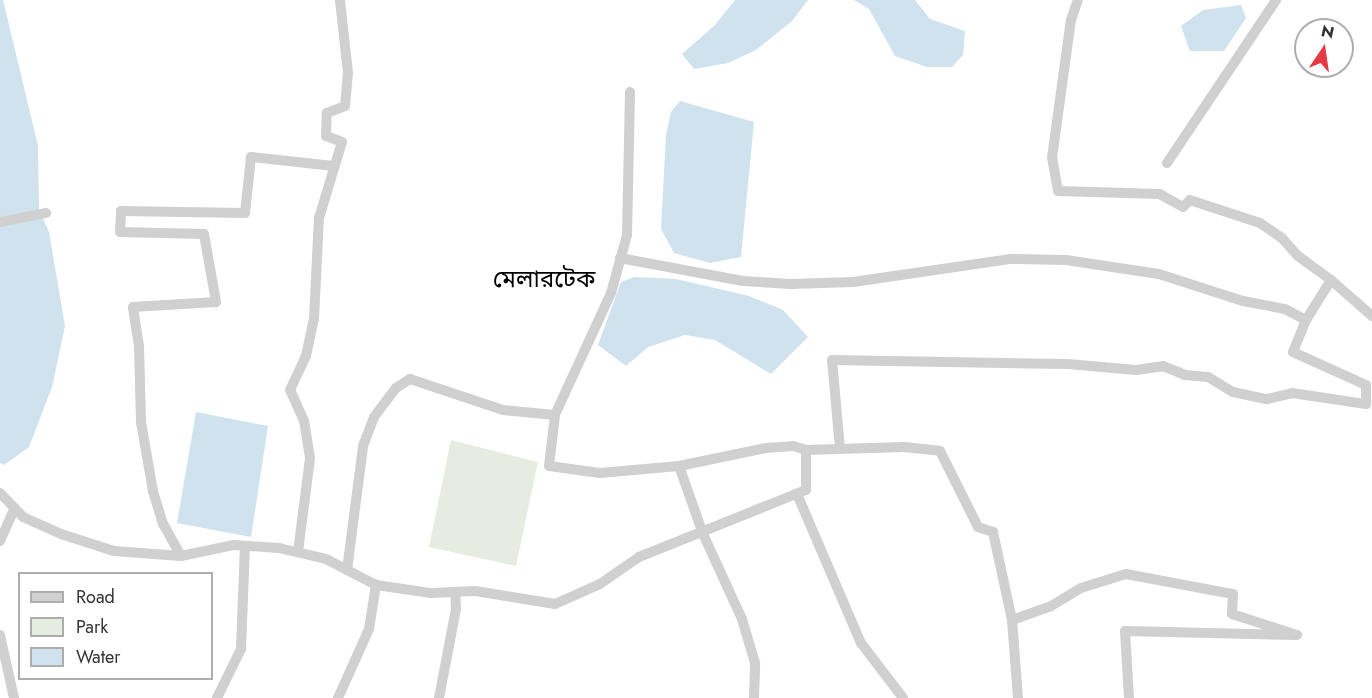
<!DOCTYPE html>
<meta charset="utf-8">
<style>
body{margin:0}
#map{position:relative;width:1372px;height:698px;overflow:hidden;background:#fff;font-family:Jost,"Noto Sans Bengali",sans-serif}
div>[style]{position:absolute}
.green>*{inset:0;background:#e6ecdf}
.water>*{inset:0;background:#cfe2ee}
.minor>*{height:10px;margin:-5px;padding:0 5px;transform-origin:5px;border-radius:5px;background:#d0d0d0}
span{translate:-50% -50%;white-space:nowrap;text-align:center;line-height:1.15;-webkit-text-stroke:6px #fff;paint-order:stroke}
.quarter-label{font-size:24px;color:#000}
.legend{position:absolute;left:18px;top:572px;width:195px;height:108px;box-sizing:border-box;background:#fff;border:2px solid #adadad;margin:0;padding:8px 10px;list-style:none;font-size:18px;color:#333}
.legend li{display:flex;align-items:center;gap:12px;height:30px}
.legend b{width:30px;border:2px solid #adadad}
.north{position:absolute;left:1294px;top:18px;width:60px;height:60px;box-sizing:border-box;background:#fff;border:2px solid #adadad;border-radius:50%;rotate:13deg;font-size:16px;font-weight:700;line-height:24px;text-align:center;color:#333}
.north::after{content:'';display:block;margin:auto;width:21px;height:27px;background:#e63946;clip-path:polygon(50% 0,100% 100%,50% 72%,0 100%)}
</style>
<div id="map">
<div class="green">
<div style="clip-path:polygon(451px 440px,538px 462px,516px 566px,429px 547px)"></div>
</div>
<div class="water">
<div style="clip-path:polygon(0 0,3px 0,38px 146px,39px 209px,49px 232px,65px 326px,52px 387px,29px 447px,4px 465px,0 463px)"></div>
<div style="clip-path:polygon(735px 0,808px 0,792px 21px,756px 50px,728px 63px,694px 69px,682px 54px,715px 25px)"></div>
<div style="clip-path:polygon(854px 0,915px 0,930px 19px,965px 31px,963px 55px,952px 67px,927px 67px,895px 56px,869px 9px)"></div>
<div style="clip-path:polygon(1241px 5px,1246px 18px,1224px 51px,1190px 51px,1181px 26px,1203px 10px)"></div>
<div style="clip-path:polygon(680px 101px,754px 122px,741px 257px,710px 263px,674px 253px,661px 229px,666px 135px,671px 112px)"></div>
<div style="clip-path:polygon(634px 277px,676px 279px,749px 296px,783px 310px,808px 337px,771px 374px,715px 340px,685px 335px,648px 347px,626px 366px,598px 345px,621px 282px)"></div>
<div style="clip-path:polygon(196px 412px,268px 426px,251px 537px,177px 523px)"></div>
</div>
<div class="minor">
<div style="left:630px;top:92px;width:143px;rotate:91.2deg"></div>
<div style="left:627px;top:235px;width:60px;rotate:105.4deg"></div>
<div style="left:611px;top:293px;width:134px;rotate:114.7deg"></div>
<div style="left:555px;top:415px;width:51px;rotate:96.7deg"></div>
<div style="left:549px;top:466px;width:51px;rotate:7.8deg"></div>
<div style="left:600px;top:473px;width:79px;rotate:-5.1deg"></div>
<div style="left:1167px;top:163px;width:196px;rotate:-56.2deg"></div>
<div style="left:0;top:222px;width:47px;rotate:-11.1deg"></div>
<div style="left:620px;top:258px;width:125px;rotate:10.6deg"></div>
<div style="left:743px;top:281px;width:48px;rotate:3.6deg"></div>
<div style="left:791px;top:284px;width:62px;rotate:-1.8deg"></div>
<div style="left:853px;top:282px;width:160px;rotate:-8.3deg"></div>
<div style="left:1011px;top:259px;width:55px;rotate:1deg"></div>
<div style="left:1066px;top:260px;width:94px;rotate:8.6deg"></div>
<div style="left:1159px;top:274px;width:88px;rotate:17.8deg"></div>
<div style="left:1243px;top:301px;width:43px;rotate:10.8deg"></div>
<div style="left:1285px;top:309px;width:24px;rotate:28deg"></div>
<div style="left:1331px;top:280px;width:55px;rotate:41.3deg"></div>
<div style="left:840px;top:449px;width:89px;rotate:-95.1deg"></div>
<div style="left:832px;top:360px;width:236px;rotate:1deg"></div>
<div style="left:1068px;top:364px;width:68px;rotate:5deg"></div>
<div style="left:1136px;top:370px;width:27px;rotate:-8deg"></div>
<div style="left:1163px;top:366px;width:24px;rotate:22deg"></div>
<div style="left:1185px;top:375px;width:23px;rotate:5deg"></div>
<div style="left:1208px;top:377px;width:29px;rotate:31deg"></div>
<div style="left:1233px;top:392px;width:35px;rotate:12deg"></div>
<div style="left:1267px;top:399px;width:26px;rotate:-13deg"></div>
<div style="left:1292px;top:393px;width:75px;rotate:8.5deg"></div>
<div style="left:1366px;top:404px;width:19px;rotate:-90deg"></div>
<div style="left:1366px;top:385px;width:80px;rotate:-155.7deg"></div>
<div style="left:1293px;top:352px;width:35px;rotate:-68deg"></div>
<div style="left:1306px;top:320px;width:47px;rotate:-58deg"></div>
<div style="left:1331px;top:280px;width:41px;rotate:-144deg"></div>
<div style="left:1298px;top:256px;width:24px;rotate:-132deg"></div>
<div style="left:1282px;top:238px;width:27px;rotate:-146deg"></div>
<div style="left:1260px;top:223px;width:74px;rotate:-161.8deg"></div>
<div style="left:1190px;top:200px;width:10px;rotate:135deg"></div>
<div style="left:1183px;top:207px;width:26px;rotate:-151deg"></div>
<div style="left:1160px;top:194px;width:102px;rotate:-178.3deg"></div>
<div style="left:1058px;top:191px;width:34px;rotate:-100deg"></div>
<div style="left:1052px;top:158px;width:139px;rotate:-82.2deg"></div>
<div style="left:1071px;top:20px;width:21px;rotate:-71deg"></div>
<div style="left:0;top:493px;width:33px;rotate:46deg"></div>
<div style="left:23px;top:517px;width:42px;rotate:24.1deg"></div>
<div style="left:61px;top:534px;width:56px;rotate:17.8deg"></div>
<div style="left:114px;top:551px;width:67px;rotate:4.3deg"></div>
<div style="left:181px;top:556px;width:53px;rotate:-11.9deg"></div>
<div style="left:233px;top:545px;width:46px;rotate:3.7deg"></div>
<div style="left:279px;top:548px;width:48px;rotate:13.2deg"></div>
<div style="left:326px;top:559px;width:56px;rotate:27.5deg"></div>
<div style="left:376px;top:585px;width:56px;rotate:8.3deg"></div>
<div style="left:431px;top:593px;width:44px;rotate:-2.6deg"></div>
<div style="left:475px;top:591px;width:81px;rotate:9.2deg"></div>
<div style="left:555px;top:604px;width:49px;rotate:-24deg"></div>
<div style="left:600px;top:584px;width:47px;rotate:-34.7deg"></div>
<div style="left:639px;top:557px;width:180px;rotate:-21.9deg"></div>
<div style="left:806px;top:490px;width:40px;rotate:-90deg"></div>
<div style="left:806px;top:450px;width:98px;rotate:-1.8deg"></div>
<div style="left:904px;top:447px;width:36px;rotate:6deg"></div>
<div style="left:940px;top:451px;width:85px;rotate:63.4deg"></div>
<div style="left:978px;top:527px;width:16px;rotate:18deg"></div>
<div style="left:993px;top:532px;width:90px;rotate:77.8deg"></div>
<div style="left:1012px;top:620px;width:41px;rotate:-19.7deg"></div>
<div style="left:1051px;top:606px;width:35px;rotate:-31deg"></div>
<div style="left:1081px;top:588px;width:47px;rotate:-17.3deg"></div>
<div style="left:1126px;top:574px;width:109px;rotate:10.6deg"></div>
<div style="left:1233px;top:594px;width:20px;rotate:93deg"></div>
<div style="left:1232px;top:614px;width:68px;rotate:17.9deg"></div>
<div style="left:1297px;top:635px;width:172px;rotate:-178.7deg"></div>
<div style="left:1125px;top:631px;width:67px;rotate:86.6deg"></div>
<div style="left:797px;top:494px;width:162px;rotate:66.8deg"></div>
<div style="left:861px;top:643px;width:69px;rotate:52.6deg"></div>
<div style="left:0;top:541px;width:36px;rotate:-66deg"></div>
<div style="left:298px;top:552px;width:95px;rotate:-82.7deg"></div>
<div style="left:310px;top:458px;width:37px;rotate:-99deg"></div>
<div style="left:304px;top:421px;width:34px;rotate:-114deg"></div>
<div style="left:290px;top:390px;width:38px;rotate:-65deg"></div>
<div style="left:306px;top:356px;width:38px;rotate:-78deg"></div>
<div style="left:314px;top:319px;width:101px;rotate:-87.2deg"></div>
<div style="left:319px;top:218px;width:79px;rotate:-73.2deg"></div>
<div style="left:342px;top:142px;width:17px;rotate:-159deg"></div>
<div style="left:326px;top:136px;width:23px;rotate:-88deg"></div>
<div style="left:327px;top:113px;width:19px;rotate:-21deg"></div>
<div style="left:345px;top:106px;width:33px;rotate:-85deg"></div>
<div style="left:348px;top:73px;width:73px;rotate:-96.3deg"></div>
<div style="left:181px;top:556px;width:37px;rotate:-119deg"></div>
<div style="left:163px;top:524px;width:34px;rotate:-107deg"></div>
<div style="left:153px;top:491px;width:70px;rotate:-99.9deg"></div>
<div style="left:141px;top:422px;width:76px;rotate:-91.5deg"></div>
<div style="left:139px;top:346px;width:39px;rotate:-99deg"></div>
<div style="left:133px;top:307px;width:83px;rotate:-3.4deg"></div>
<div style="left:216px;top:302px;width:69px;rotate:-100deg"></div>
<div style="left:204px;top:234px;width:84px;rotate:-178.6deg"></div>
<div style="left:120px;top:232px;width:21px;rotate:-87deg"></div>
<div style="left:121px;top:211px;width:124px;rotate:0.9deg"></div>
<div style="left:245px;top:213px;width:56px;rotate:-83.9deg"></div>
<div style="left:251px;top:157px;width:83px;rotate:6.2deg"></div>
<div style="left:347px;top:570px;width:125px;rotate:-82.6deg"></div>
<div style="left:363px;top:446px;width:31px;rotate:-69deg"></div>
<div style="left:374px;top:417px;width:36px;rotate:-53deg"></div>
<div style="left:396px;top:388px;width:17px;rotate:-33deg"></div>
<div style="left:410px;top:379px;width:98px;rotate:18.4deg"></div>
<div style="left:503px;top:410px;width:52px;rotate:5.5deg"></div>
<div style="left:1012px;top:620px;width:78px;rotate:85.6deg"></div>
<div style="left:0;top:635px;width:65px;rotate:77.5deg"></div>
<div style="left:217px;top:698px;width:55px;rotate:-63.9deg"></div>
<div style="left:241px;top:649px;width:103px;rotate:-87.8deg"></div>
<div style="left:338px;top:698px;width:76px;rotate:-65.8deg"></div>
<div style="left:369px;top:629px;width:45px;rotate:-81deg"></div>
<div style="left:439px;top:698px;width:91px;rotate:-79.2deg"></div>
<div style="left:456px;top:609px;width:17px;rotate:-93deg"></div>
<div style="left:754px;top:698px;width:35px;rotate:-88deg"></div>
<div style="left:755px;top:663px;width:46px;rotate:-106.5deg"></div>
<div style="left:742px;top:619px;width:94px;rotate:-114.6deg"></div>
<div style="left:703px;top:534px;width:72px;rotate:-109.4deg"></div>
<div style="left:679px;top:466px;width:89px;rotate:-11.7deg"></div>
<div style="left:766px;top:448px;width:27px;rotate:-4deg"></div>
<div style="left:793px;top:446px;width:14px;rotate:17deg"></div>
</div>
<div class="quarter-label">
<span style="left:544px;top:279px">মেলারটেক</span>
</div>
<ul class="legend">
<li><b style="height:8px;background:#d0d0d0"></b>Road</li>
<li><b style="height:16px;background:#e6ecdf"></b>Park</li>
<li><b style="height:16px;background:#cfe2ee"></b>Water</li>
</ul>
<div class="north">N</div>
</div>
